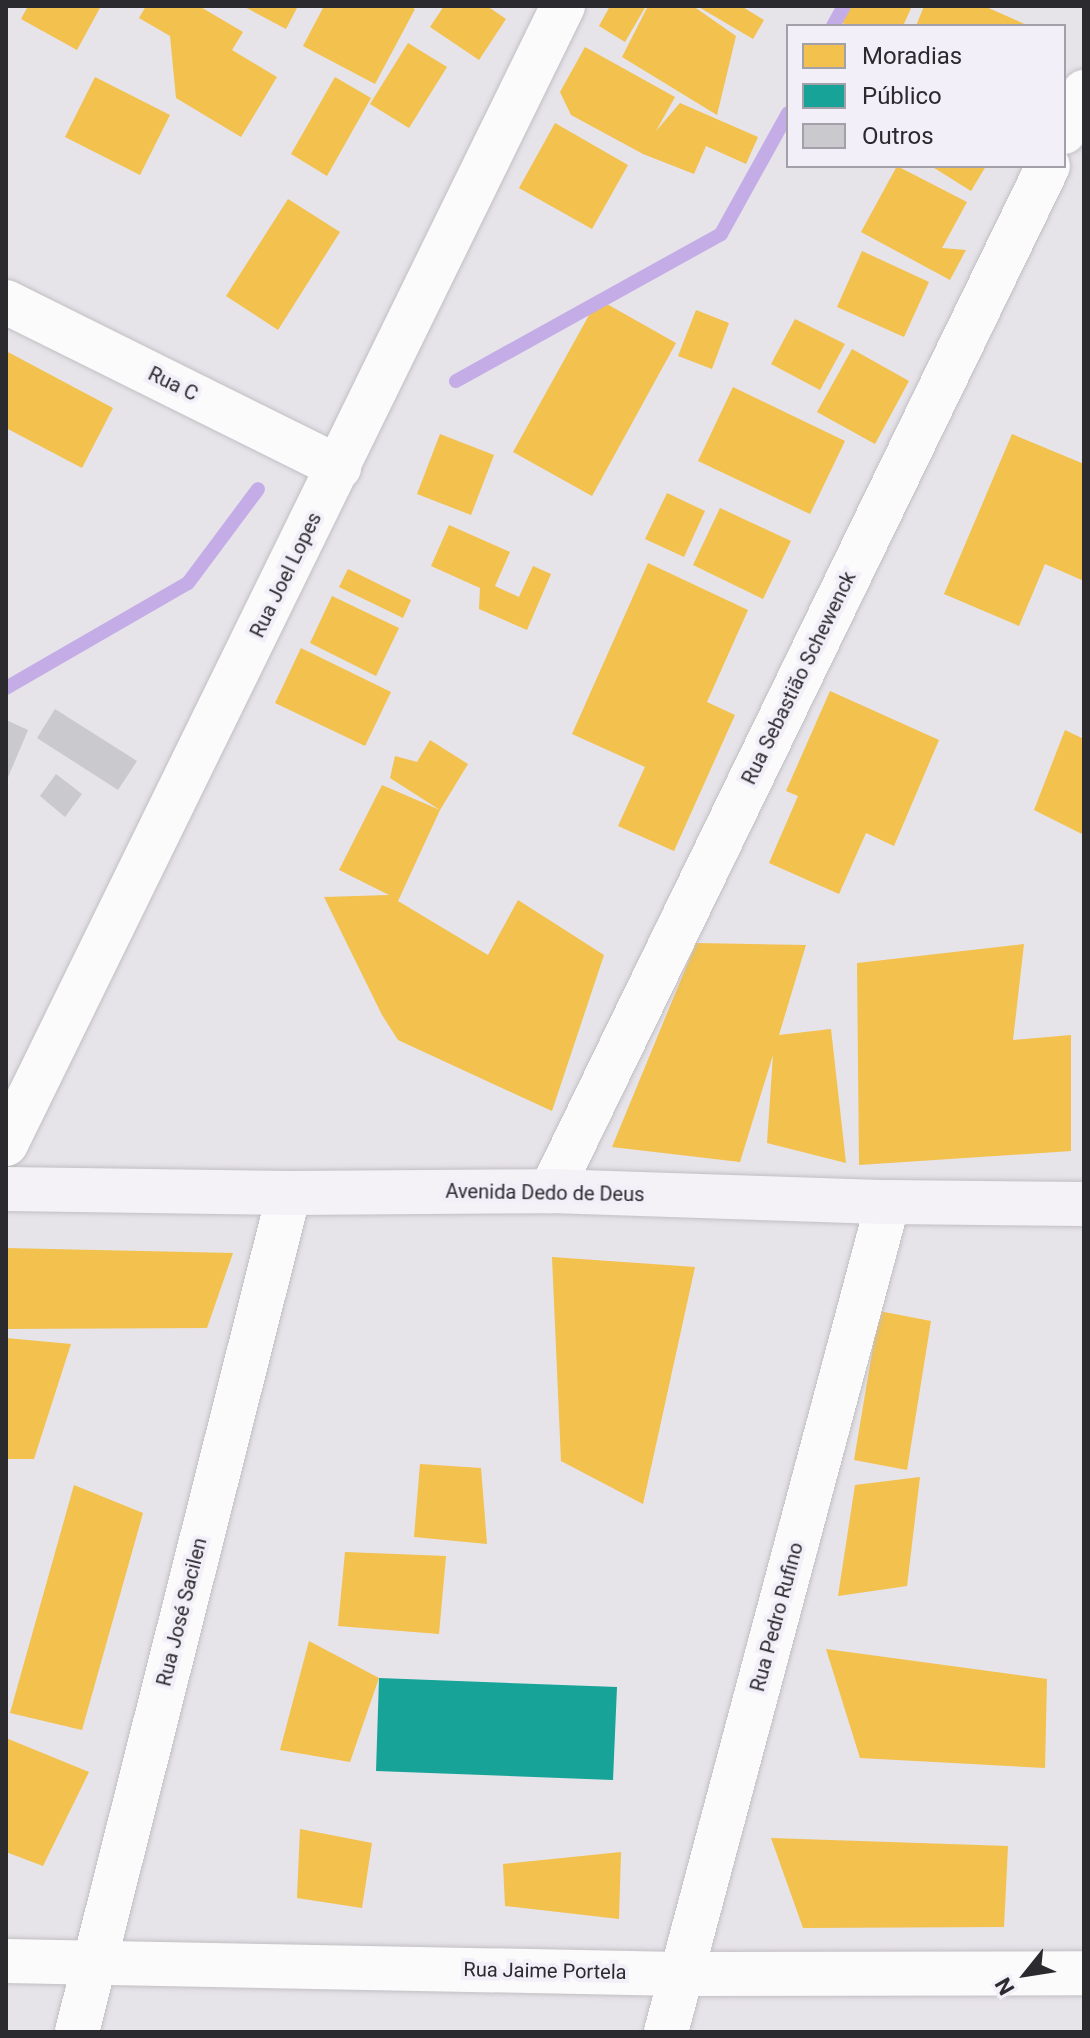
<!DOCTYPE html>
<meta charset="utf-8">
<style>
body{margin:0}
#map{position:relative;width:1090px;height:2038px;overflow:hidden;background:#e6e3e9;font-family:Roboto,sans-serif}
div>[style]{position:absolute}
.homes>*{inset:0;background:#f2c14e}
.public>*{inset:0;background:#17a398}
.stream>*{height:14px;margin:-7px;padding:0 7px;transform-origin:7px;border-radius:7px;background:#c4ade7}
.building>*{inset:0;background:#cac9cd}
.roads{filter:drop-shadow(0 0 2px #c1bfc3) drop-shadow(0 0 2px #c1bfc3)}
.minor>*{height:44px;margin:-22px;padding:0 22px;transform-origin:22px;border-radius:22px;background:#fbfbfc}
.secondary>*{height:44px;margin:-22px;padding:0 22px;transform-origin:22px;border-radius:22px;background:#f4f2f6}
span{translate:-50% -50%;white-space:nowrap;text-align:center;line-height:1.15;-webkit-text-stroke:8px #f2eff9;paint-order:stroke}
.street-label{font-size:20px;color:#2b2a2e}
.frame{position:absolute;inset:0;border:8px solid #2b2a2e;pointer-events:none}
.legend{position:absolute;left:786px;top:24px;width:280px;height:144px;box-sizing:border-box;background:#f2eff9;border:2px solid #a2a0a8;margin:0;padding:10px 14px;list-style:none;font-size:24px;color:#2b2a2e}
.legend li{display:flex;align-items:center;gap:16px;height:40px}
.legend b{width:40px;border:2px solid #a2a0a8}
.north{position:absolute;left:986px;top:1934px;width:80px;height:80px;-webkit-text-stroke:6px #f2eff9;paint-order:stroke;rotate:240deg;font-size:22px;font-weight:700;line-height:32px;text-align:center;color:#2b2a2e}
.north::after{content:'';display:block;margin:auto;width:28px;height:36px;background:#2b2a2e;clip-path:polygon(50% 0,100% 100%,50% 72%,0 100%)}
</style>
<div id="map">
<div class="homes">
<div style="clip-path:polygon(28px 6px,101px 6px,77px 50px,21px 19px)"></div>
<div style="clip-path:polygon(146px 6px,199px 6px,243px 32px,232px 50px,277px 77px,241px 137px,176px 98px,170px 36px,139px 18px)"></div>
<div style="clip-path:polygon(243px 6px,298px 6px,286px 29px)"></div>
<div style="clip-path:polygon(324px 6px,408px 6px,415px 9px,375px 84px,303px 46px)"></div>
<div style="clip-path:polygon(444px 6px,487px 6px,506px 19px,479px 60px,430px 27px)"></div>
<div style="clip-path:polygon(610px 6px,646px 6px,625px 42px,599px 26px)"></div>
<div style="clip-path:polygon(648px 6px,693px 6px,736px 36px,717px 115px,622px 57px)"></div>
<div style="clip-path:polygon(697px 6px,741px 6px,764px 20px,753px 39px)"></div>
<div style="clip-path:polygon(842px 6px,912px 6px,903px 26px,849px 26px,836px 20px)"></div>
<div style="clip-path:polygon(924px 6px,984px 6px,1029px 26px,916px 26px)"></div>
<div style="clip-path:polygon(408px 43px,447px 67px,409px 128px,370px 104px)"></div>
<div style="clip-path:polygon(585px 47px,675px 97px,656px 131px,680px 103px,758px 137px,746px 164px,706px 146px,694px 174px,643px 154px,571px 115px,560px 92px)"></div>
<div style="clip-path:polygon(95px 77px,170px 115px,140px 175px,65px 137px)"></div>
<div style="clip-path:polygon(335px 77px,371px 98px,327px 176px,291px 154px)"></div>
<div style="clip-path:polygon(555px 123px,628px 165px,592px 229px,519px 188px)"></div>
<div style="clip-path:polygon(897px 166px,967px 202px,942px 248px,966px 250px,950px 280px,861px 232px)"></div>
<div style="clip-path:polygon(931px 166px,986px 166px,971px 191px)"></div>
<div style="clip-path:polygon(288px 199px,340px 232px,278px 330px,226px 296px)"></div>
<div style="clip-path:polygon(862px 251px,929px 282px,904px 337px,837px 307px)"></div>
<div style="clip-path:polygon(598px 299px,676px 343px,592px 496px,513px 452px)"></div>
<div style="clip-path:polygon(696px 310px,729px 323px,712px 369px,678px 356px)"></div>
<div style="clip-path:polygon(795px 319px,845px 344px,820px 390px,771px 364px)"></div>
<div style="clip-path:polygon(852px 349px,909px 381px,875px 444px,817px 412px)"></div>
<div style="clip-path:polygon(6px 351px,113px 408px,82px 468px,6px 428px)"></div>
<div style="clip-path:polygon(733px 387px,845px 441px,810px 514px,698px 461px)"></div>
<div style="clip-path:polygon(440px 434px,494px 455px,471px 515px,417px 494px)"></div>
<div style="clip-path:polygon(1012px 434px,1084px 464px,1084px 581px,1045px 564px,1019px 626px,944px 594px)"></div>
<div style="clip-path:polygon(667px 493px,705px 511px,684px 557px,645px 539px)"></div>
<div style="clip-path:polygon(720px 508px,791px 541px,763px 599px,693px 565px)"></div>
<div style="clip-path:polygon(449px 525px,510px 552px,495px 586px,519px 597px,533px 566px,551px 574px,527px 630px,479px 609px,480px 588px,431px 566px)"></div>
<div style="clip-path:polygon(648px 563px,748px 610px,707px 702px,735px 715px,674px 851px,618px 826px,645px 767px,572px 734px)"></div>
<div style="clip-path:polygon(348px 569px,411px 600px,403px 618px,339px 587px)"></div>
<div style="clip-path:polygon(332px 596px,399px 628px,376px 676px,310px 643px)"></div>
<div style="clip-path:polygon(301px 648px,391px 692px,365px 746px,275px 703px)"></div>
<div style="clip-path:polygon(830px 691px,939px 740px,894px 846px,866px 833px,839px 894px,769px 863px,798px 796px,786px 791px)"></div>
<div style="clip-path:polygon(1065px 730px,1084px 739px,1084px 835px,1034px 810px)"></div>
<div style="clip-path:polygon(430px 740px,468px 764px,440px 810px,398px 901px,488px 955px,518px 900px,604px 955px,552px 1111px,398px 1040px,382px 1015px,324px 897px,389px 895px,339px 870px,382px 785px,440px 810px,390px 778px,395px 756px,417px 762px)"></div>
<div style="clip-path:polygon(696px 943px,806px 945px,779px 1035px,831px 1029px,846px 1163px,767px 1143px,773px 1055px,740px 1162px,612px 1147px)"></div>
<div style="clip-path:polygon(1024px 944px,1013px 1040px,1071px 1035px,1071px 1151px,859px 1165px,857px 963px)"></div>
<div style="clip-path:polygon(6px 1248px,233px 1253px,207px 1328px,6px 1329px)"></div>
<div style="clip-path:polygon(552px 1257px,695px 1267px,643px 1504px,561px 1461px)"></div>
<div style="clip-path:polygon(879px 1311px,931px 1321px,907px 1470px,854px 1460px)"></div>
<div style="clip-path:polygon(6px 1338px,71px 1344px,34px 1459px,6px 1459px)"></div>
<div style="clip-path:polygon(420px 1464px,481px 1468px,487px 1544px,414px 1537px)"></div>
<div style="clip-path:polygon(920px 1477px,907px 1586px,838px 1596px,855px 1485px)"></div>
<div style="clip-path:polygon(74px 1485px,143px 1513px,82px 1730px,10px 1713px)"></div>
<div style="clip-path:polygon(345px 1552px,446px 1556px,439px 1634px,338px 1626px)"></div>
<div style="clip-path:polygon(309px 1641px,379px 1678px,350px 1762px,280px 1750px)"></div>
<div style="clip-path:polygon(826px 1649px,1047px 1679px,1045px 1768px,860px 1758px)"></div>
<div style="clip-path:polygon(6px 1738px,89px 1772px,43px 1866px,6px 1852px)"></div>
<div style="clip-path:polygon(300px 1829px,372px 1843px,362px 1908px,297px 1898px)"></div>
<div style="clip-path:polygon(771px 1838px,1008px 1846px,1004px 1927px,803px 1928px)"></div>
<div style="clip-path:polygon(621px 1852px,619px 1919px,505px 1906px,503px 1864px)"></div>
</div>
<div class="public">
<div style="clip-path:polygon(379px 1678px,617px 1687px,613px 1780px,376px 1771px)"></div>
</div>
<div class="stream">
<div style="left:833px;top:26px;width:23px;rotate:-61deg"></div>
<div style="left:456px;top:381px;width:303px;rotate:-29deg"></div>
<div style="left:721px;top:234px;width:138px;rotate:-61deg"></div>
<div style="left:6px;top:688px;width:210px;rotate:-30deg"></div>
<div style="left:188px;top:583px;width:117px;rotate:-53.3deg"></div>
</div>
<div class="building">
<div style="clip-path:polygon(55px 709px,137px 761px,118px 790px,37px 738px)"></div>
<div style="clip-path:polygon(6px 720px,28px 730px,6px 782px)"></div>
<div style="clip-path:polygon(56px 774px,82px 794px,65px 817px,40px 796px)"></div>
</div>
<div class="roads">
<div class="minor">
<div style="left:1064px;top:132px;width:45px;rotate:-63.4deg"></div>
<div style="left:6px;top:302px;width:372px;rotate:26.4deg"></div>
<div style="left:6px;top:1144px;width:1267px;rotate:-63.92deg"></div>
<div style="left:551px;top:1191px;width:1139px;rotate:-64.13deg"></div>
<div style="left:6px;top:1961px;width:674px;rotate:1.1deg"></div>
<div style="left:680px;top:1974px;width:404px;rotate:-0.1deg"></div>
<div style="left:77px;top:2032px;width:865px;rotate:-75.82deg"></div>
<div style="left:666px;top:2032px;width:859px;rotate:-75.03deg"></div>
</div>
<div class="secondary">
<div style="left:6px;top:1189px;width:283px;rotate:0.8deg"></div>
<div style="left:289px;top:1193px;width:262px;rotate:-0.4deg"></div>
<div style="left:551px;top:1191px;width:337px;rotate:1.9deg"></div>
<div style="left:888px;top:1202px;width:196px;rotate:0.6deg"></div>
</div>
</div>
<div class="street-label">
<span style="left:173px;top:384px;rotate:26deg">Rua C</span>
<span style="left:286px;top:575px;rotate:-64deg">Rua Joel Lopes</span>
<span style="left:799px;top:678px;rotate:-64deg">Rua Sebastião Schewenck</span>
<span style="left:545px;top:1193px;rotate:1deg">Avenida Dedo de Deus</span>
<span style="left:182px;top:1612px;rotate:-76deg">Rua José Sacilen</span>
<span style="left:777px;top:1617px;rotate:-75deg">Rua Pedro Rufino</span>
<span style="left:545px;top:1971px;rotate:1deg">Rua Jaime Portela</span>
</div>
<div class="frame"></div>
<ul class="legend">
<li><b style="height:22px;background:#f2c14e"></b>Moradias</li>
<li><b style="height:22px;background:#17a398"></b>Público</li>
<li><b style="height:22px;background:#cac9cd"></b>Outros</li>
</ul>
<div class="north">N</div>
</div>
